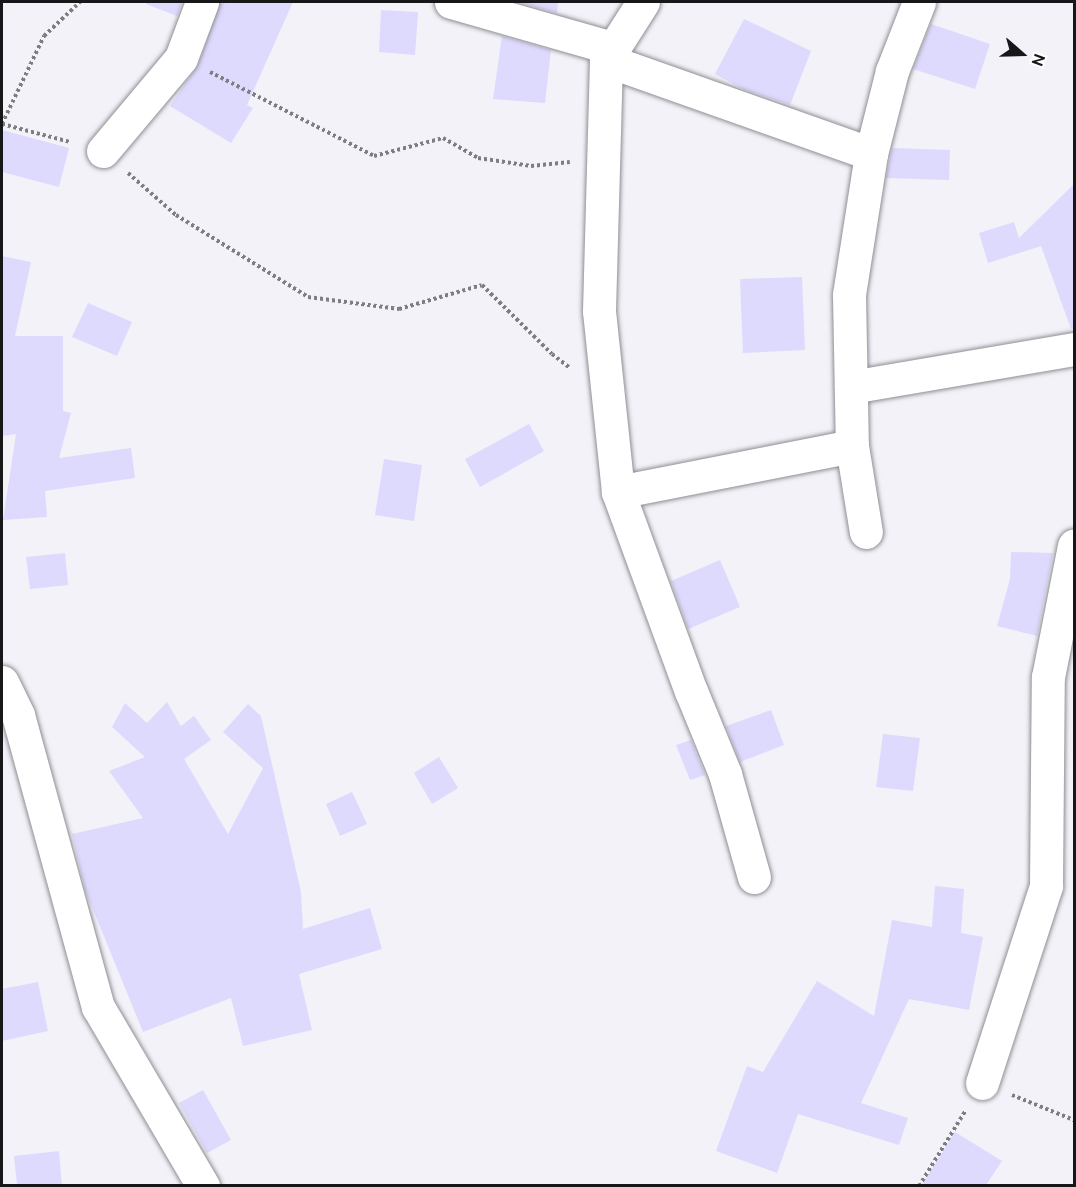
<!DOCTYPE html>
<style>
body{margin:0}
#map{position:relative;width:1076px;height:1187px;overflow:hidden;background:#f3f2f9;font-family:Ubuntu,sans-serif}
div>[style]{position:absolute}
.building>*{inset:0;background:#dddafe}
.path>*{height:4px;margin-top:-2px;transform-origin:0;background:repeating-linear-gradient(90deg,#7e7e82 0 3px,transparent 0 6px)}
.roads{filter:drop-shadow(0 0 2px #8f8e94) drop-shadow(0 0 2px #8f8e94)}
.minor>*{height:33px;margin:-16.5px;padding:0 16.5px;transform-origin:16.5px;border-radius:16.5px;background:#fff}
span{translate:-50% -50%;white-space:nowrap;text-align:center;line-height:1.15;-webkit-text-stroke:4.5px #fff;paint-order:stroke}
.frame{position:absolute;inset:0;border:3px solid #171719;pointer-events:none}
.north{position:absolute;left:992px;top:24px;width:60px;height:60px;-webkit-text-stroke:4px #fff;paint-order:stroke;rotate:110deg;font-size:16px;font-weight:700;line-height:24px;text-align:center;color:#171719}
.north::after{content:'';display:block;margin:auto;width:21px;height:27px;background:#171719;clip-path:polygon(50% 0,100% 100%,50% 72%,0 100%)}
</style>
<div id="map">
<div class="building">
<div style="clip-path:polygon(146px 2px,182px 2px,177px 16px,146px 4px)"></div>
<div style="clip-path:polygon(220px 2px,293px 2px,247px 105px,253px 108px,231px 143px,170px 106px,198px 65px)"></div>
<div style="clip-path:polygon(518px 2px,558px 2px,557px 13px)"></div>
<div style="clip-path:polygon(381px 10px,418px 12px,415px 55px,379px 52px)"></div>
<div style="clip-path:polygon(744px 19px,811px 51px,790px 105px,743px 89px,715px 74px)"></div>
<div style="clip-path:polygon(931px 24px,990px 44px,975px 89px,913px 69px)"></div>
<div style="clip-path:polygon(502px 36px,551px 50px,545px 103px,493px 99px)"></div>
<div style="clip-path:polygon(2px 130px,69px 148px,59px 187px,2px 172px)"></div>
<div style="clip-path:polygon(892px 148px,950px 150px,949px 180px,886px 178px)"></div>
<div style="clip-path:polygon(1074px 184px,1074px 328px,1071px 329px,1041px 246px,988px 263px,979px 233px,1014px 222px,1019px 238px)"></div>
<div style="clip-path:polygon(2px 256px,31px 262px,15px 336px,63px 336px,63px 411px,71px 413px,59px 458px,131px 448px,135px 478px,45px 491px,47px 517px,3px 520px,16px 434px,2px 436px)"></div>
<div style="clip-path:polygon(802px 277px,805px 350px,743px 353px,740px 279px)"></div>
<div style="clip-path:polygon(88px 303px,132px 322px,117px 356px,72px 337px)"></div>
<div style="clip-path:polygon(529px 424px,544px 451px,480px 487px,465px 459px)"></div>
<div style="clip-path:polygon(384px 459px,422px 465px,414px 521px,375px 515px)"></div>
<div style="clip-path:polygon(1011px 552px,1053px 553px,1037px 636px,997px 626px,1010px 579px)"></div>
<div style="clip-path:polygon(65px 553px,68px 585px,30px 589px,26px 557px)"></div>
<div style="clip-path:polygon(720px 560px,740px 607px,688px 629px,671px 581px)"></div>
<div style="clip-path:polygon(167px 702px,181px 726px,194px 716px,211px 740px,184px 759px,228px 834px,263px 768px,223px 732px,248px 704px,261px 716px,301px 892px,303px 929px,370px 908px,382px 949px,299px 974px,312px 1030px,243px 1046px,231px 998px,143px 1032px,85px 890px,72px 834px,143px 818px,109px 771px,145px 757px,112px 727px,125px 703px,147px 723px)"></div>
<div style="clip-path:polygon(771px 710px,784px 745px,740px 762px,726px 726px)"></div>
<div style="clip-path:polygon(883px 734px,920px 738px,913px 791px,876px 787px)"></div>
<div style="clip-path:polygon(691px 740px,705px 775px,690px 780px,676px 745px)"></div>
<div style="clip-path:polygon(439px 757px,458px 788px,432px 804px,414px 773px)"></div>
<div style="clip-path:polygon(352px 792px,367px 824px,340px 836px,326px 804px)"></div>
<div style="clip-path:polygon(935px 886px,964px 889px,961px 933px,983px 937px,969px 1010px,909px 999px,861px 1103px,908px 1118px,899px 1145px,798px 1114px,777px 1173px,716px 1151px,747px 1066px,763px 1072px,817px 981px,874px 1016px,892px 920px,932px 927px)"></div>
<div style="clip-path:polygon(38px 982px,48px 1031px,2px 1041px,2px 989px)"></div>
<div style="clip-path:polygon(203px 1090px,231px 1140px,207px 1153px,179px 1103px)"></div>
<div style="clip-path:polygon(955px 1132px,1002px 1161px,986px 1185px,922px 1185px)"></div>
<div style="clip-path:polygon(59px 1151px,62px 1185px,17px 1185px,14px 1156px)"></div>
</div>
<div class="path">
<div style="left:210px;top:72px;width:184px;rotate:27.1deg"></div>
<div style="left:374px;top:156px;width:71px;rotate:-14.6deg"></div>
<div style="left:443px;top:138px;width:40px;rotate:29.7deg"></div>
<div style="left:478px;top:158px;width:54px;rotate:8.6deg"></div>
<div style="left:531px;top:166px;width:39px;rotate:-6deg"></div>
<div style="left:2px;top:124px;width:70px;rotate:14.8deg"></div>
<div style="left:2px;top:124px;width:98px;rotate:-64.5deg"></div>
<div style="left:44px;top:36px;width:50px;rotate:-43.4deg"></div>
<div style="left:128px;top:173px;width:64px;rotate:41.2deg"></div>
<div style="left:176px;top:215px;width:155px;rotate:31.8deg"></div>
<div style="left:308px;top:297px;width:92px;rotate:7.5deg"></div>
<div style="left:399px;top:309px;width:86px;rotate:-16.1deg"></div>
<div style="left:482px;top:285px;width:98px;rotate:44.6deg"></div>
<div style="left:552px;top:354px;width:23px;rotate:38deg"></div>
<div style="left:1012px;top:1095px;width:67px;rotate:22deg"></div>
<div style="left:919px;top:1186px;width:89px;rotate:-58.3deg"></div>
</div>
<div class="roads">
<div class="minor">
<div style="left:451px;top:2px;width:168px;rotate:15.9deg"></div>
<div style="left:643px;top:2px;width:69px;rotate:122.5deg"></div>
<div style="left:606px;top:60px;width:251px;rotate:91.6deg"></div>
<div style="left:599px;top:311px;width:182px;rotate:84deg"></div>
<div style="left:618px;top:492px;width:212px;rotate:69.9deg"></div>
<div style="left:691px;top:691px;width:90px;rotate:67.7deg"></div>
<div style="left:725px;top:774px;width:107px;rotate:74.3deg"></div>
<div style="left:606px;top:60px;width:281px;rotate:19.5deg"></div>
<div style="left:871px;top:154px;width:143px;rotate:98.9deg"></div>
<div style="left:849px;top:295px;width:151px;rotate:88.9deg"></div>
<div style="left:852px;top:446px;width:87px;rotate:80.8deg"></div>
<div style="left:103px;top:151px;width:121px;rotate:-50deg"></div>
<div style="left:181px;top:58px;width:60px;rotate:-69.4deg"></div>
<div style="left:871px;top:154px;width:86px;rotate:-75.8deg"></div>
<div style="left:892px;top:71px;width:74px;rotate:-68.6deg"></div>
<div style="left:851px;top:387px;width:226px;rotate:-9.7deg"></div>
<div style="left:618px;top:492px;width:238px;rotate:-11.1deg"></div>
<div style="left:2px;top:682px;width:37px;rotate:64deg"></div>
<div style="left:18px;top:715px;width:303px;rotate:74.7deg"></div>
<div style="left:98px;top:1007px;width:208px;rotate:59.6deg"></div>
<div style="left:982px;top:1083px;width:207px;rotate:-72deg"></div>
<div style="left:1046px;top:886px;width:209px;rotate:-89.5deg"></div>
<div style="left:1048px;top:677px;width:134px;rotate:-78.8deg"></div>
</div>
</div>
<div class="frame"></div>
<div class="north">N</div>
</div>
